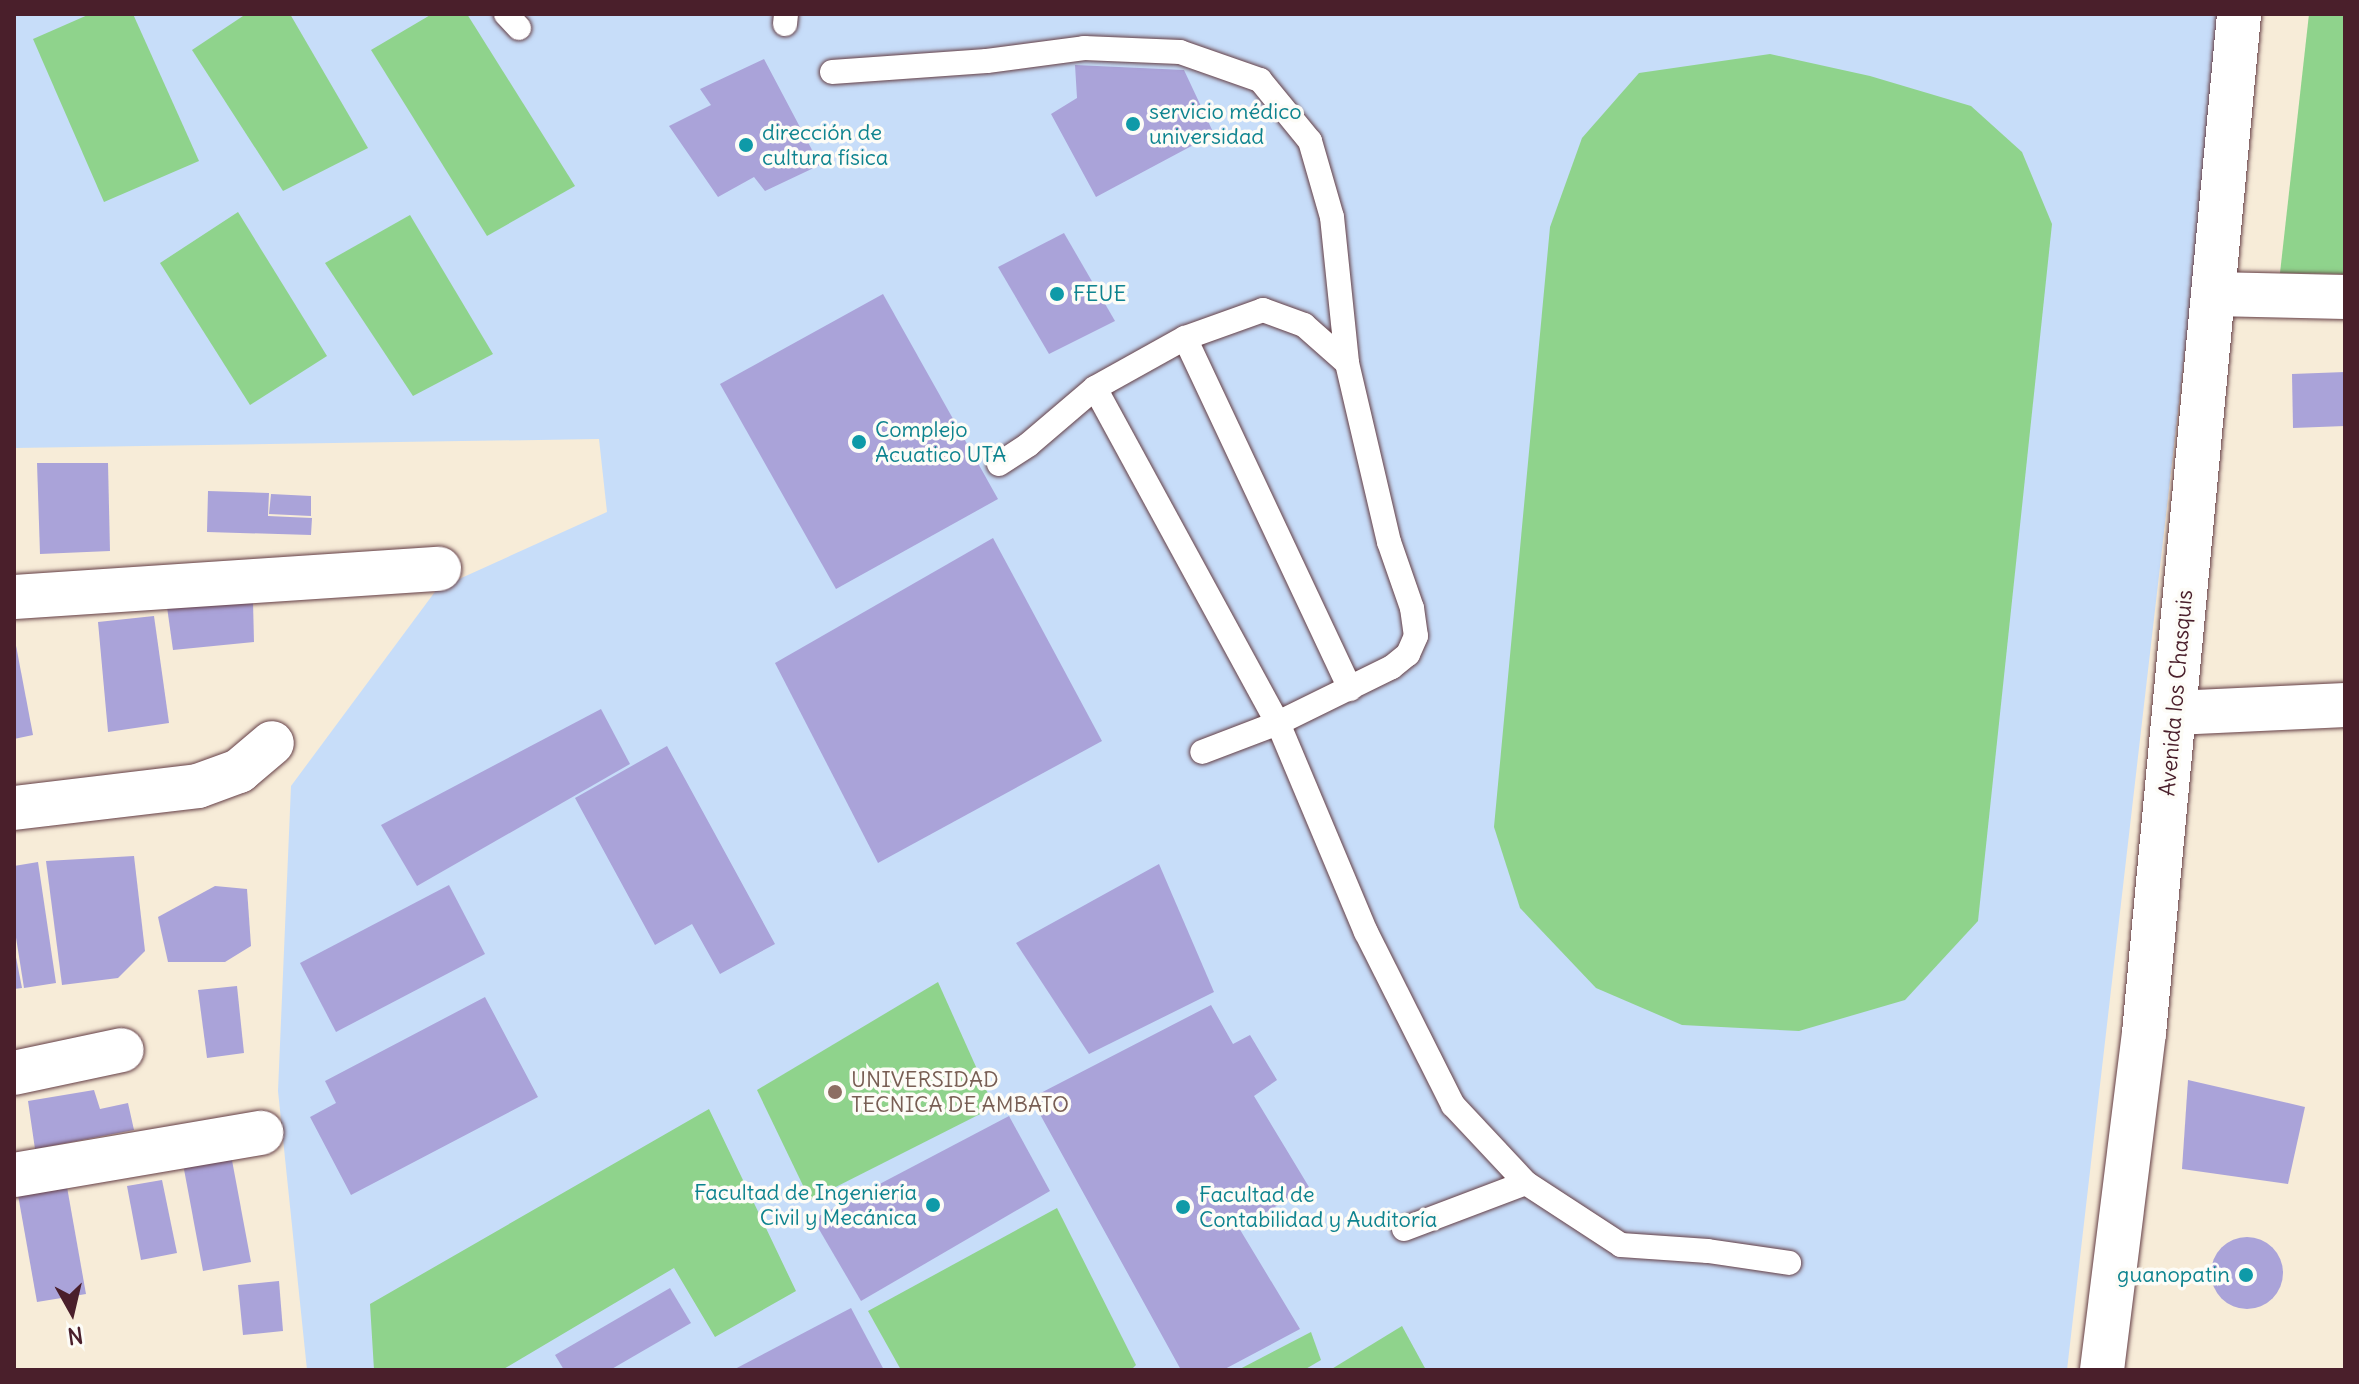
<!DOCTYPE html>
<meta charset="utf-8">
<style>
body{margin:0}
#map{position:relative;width:2359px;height:1384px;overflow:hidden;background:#f7ecd8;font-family:Delius,sans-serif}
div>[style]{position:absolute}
.built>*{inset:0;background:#c7ddf9}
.green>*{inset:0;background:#8fd38c}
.building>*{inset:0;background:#aaa3d9}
.round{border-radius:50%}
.roads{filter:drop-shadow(0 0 2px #643e45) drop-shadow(0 0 2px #643e45)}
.service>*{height:24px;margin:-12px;padding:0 12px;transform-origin:12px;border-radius:12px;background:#fff}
.minor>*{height:44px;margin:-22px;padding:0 22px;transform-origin:22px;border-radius:22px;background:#fff}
.tertiary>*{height:44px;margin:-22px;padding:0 22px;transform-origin:22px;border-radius:22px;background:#fff}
.dots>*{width:22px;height:22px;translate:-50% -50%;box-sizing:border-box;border:4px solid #fdfcf7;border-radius:50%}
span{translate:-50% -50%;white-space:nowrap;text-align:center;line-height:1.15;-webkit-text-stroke:7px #fdfcf7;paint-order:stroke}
.culture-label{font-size:22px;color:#0d838f}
.left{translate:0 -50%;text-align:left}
.right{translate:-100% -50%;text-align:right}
.street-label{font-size:22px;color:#4a1f2b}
.education-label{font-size:22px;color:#785e54}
.frame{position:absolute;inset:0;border:16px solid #4a1f2b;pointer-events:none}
.north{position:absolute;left:32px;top:1272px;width:80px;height:80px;-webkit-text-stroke:6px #fdfcf7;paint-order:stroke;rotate:172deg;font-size:22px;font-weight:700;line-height:32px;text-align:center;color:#4a1f2b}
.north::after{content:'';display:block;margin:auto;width:28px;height:36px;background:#4a1f2b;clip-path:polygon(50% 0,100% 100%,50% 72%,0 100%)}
</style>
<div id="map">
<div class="built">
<div style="clip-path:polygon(14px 14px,2224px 14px,2067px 1370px,307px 1370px,278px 1091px,291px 786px,437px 589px,607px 512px,599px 439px,14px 448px)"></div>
</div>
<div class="green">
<div style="clip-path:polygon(90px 14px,133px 14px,199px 161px,104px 202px,33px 39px)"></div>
<div style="clip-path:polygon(246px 14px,290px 14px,368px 148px,283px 191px,192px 50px)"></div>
<div style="clip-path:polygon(432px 14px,467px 14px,575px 186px,487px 236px,371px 50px)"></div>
<div style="clip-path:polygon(2309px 14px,2345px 14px,2345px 274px,2280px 273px)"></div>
<div style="clip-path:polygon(1770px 54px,1870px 76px,1971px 106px,2022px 152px,2052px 224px,1978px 921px,1905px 1000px,1799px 1031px,1682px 1025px,1596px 988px,1520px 908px,1494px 827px,1550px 227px,1582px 138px,1639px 73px)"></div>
<div style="clip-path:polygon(238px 212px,327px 356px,250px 405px,160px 263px)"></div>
<div style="clip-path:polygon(410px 215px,493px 354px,413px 396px,325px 263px)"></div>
<div style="clip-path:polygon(938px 982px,994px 1107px,810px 1200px,757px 1090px)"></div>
<div style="clip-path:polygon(709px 1109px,796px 1291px,715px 1337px,674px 1268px,502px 1370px,374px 1370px,370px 1304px)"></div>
<div style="clip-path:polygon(1057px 1208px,1136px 1365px,1131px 1370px,901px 1370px,868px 1311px)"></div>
<div style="clip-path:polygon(1402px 1326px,1426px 1370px,1330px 1370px)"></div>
<div style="clip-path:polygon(1311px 1332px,1321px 1360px,1304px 1370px,1238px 1370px)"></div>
</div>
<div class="building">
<div style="clip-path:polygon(764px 59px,820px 165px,765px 191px,754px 177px,718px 197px,669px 126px,711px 105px,700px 89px)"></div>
<div style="clip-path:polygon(1075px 65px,1184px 70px,1214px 134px,1096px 197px,1051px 114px,1077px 98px)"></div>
<div style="clip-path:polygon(1064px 233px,1115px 321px,1049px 354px,998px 267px)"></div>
<div style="clip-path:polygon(883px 294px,998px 499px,836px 589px,720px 384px)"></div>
<div style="clip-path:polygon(2345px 372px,2345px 426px,2293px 428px,2292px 374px)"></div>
<div style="clip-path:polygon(37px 463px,108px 463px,110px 551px,40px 554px)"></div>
<div style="clip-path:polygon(208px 491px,269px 493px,268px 516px,312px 518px,311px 535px,207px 532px)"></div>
<div style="clip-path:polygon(271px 494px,311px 496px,311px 516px,269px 514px)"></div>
<div style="clip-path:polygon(993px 538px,1102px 741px,878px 863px,775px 663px)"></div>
<div style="clip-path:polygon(253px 602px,254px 642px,173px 650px,167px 607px)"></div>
<div style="clip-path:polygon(154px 616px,169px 723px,108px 732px,98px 622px)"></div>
<div style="clip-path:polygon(14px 635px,33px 735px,14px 739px)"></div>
<div style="clip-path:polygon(601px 709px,630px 764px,417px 886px,381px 825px)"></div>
<div style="clip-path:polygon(667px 746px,775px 944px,720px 974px,692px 924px,655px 945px,575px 798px)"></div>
<div style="clip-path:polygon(134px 856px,145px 951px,118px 978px,62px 985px,46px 861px)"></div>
<div style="clip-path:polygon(38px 862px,56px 983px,24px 988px,14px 925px,14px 866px)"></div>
<div style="clip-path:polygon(1159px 864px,1214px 992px,1089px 1054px,1016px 943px)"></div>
<div style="clip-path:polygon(449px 885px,485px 954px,336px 1032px,300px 963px)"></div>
<div style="clip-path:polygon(215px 886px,247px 889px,251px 946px,225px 962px,168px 962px,158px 917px)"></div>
<div style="clip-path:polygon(14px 947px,22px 988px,14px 989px)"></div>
<div style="clip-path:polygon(237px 986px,244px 1053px,207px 1058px,198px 990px)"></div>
<div style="clip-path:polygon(485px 997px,538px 1097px,351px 1195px,310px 1117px,336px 1103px,325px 1081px)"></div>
<div style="clip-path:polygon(1211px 1005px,1233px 1044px,1250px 1035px,1277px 1080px,1254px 1096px,1309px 1187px,1239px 1228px,1300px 1329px,1223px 1370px,1181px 1370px,1031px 1098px)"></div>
<div style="clip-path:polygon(2188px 1080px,2305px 1107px,2288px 1184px,2182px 1169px)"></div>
<div style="clip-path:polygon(94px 1090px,100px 1109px,128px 1103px,134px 1130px,35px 1149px,28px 1101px)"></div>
<div style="clip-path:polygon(1009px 1116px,1050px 1191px,861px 1301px,813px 1219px)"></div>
<div style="clip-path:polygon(231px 1155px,251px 1262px,203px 1271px,183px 1164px)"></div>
<div style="clip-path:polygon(162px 1180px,177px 1253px,141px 1260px,127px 1186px)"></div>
<div style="clip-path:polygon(67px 1187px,86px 1294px,37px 1302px,18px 1195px)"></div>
<div class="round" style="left:2211px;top:1237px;width:72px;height:72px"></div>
<div style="clip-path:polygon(279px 1281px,283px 1331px,243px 1335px,238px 1285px)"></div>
<div style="clip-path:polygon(670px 1288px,691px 1323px,610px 1370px,564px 1370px,555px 1355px)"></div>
<div style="clip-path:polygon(851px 1308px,884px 1370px,733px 1370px)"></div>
</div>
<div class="roads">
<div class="service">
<div style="left:506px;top:14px;width:19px;rotate:47deg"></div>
<div style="left:785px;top:24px;width:10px;rotate:-84deg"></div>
<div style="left:832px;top:72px;width:155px;rotate:-4.1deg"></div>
<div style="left:987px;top:61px;width:98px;rotate:-7.6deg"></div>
<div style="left:1084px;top:48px;width:96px;rotate:2.4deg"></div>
<div style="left:1180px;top:52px;width:85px;rotate:19.3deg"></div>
<div style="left:1260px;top:80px;width:79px;rotate:50.7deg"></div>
<div style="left:1310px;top:141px;width:79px;rotate:73.9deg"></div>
<div style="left:1332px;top:217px;width:147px;rotate:84.1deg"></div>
<div style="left:1347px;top:363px;width:184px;rotate:76.8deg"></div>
<div style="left:1389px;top:542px;width:70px;rotate:70.8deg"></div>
<div style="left:1412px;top:608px;width:28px;rotate:82deg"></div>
<div style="left:1416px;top:636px;width:20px;rotate:114deg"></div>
<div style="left:1408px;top:654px;width:21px;rotate:141deg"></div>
<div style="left:1392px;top:667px;width:127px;rotate:153.8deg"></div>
<div style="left:1278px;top:723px;width:81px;rotate:159.1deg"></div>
<div style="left:1185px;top:338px;width:83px;rotate:-19.7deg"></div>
<div style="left:1263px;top:310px;width:44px;rotate:20.1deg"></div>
<div style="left:1304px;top:325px;width:57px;rotate:41.5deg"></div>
<div style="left:1095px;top:388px;width:382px;rotate:61.4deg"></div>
<div style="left:1278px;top:723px;width:227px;rotate:67.2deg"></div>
<div style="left:1366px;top:932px;width:194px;rotate:63.3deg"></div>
<div style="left:1453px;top:1105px;width:107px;rotate:46.9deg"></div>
<div style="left:1526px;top:1183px;width:113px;rotate:33.1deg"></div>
<div style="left:1621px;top:1245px;width:87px;rotate:3.9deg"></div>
<div style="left:1708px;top:1251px;width:82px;rotate:8.4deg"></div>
<div style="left:999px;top:464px;width:35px;rotate:-33deg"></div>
<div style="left:1028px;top:445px;width:88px;rotate:-40.4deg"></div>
<div style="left:1095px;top:388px;width:103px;rotate:-29.1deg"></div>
<div style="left:1185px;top:338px;width:388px;rotate:64.8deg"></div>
<div style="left:1404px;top:1229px;width:130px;rotate:-20.7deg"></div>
</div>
<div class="minor">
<div style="left:2213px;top:294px;width:132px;rotate:1.3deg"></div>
<div style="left:14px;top:597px;width:426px;rotate:-3.8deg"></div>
<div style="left:2175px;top:713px;width:170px;rotate:-2.7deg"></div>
<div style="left:14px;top:808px;width:185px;rotate:-6.8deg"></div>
<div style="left:198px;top:786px;width:44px;rotate:-20.1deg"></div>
<div style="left:239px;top:771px;width:43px;rotate:-40.3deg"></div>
<div style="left:14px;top:1073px;width:110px;rotate:-12deg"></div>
<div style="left:14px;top:1175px;width:251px;rotate:-9.7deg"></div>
</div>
<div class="tertiary">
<div style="left:2102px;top:1370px;width:340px;rotate:-82.9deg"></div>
<div style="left:2144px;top:1033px;width:1023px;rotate:-84.67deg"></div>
</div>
</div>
<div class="dots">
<div style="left:1133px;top:124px;background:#0f9aa8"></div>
<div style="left:746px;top:145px;background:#0f9aa8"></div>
<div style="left:1057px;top:294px;background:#0f9aa8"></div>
<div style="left:859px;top:442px;background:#0f9aa8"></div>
<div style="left:835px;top:1092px;background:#8d6e63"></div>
<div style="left:933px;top:1205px;background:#0f9aa8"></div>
<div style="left:1183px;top:1207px;background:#0f9aa8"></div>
<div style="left:2246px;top:1275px;background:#0f9aa8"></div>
</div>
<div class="culture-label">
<span class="left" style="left:1149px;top:124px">servicio médico<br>universidad</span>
<span class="left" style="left:762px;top:145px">dirección de<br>cultura física</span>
<span class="left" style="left:1073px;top:294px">FEUE</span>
<span class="left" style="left:875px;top:442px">Complejo<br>Acuatico UTA</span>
<span class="right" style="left:917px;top:1205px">Facultad de Ingeniería<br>Civil y Mecánica</span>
<span class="left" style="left:1199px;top:1207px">Facultad de<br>Contabilidad y Auditoría</span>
<span class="right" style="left:2230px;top:1275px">guanopatin</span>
</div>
<div class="street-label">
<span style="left:2176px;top:693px;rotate:-85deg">Avenida los Chasquis</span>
</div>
<div class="education-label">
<span class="left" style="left:851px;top:1092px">UNIVERSIDAD<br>TECNICA DE AMBATO</span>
</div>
<div class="frame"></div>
<div class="north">N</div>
</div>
